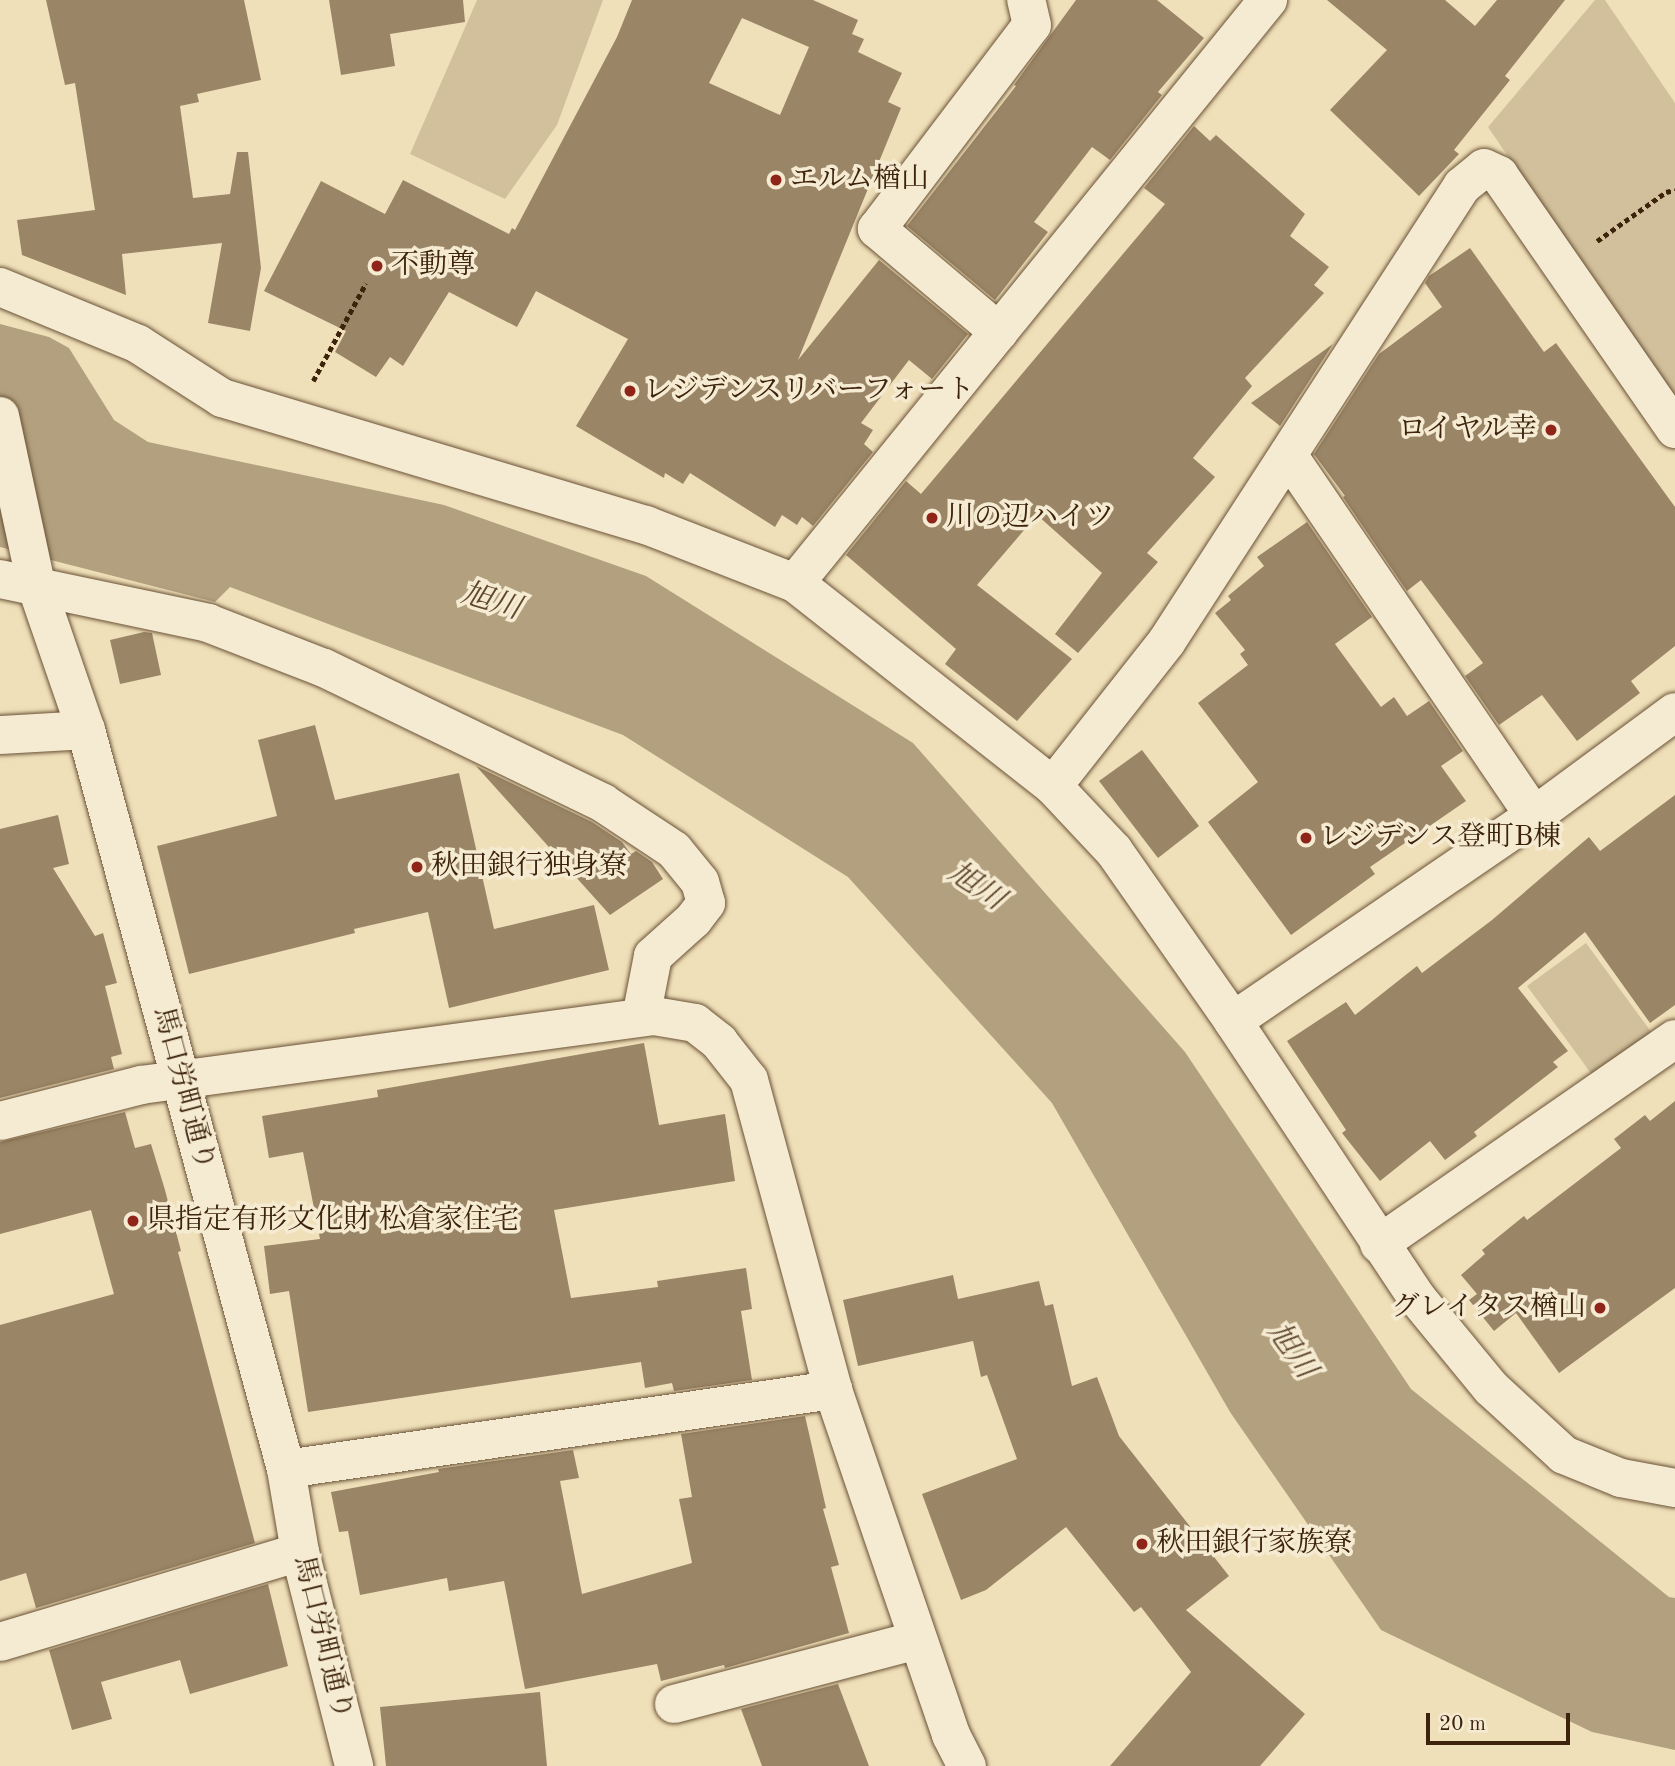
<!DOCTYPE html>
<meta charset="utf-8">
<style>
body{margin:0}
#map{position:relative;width:1675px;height:1766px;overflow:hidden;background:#f0e0b9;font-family:"Old Standard TT","Noto Serif JP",serif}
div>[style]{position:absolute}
.green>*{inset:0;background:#d2c09c}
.water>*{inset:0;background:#b3a07e}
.building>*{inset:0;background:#9a8566}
.path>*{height:4.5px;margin-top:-2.25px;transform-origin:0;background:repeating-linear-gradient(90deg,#3d230c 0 5px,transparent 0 8.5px)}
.roads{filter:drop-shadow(0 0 2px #6a5237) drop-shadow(0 0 2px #6a5237)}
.minor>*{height:38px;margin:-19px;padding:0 19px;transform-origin:19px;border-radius:19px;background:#f5ebd2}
.dots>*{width:19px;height:19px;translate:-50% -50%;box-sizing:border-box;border:4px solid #f5ebd2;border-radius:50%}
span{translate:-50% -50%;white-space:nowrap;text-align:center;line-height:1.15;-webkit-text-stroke:7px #f5ebd2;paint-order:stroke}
.poi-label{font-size:28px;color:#3d230c}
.left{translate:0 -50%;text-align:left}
.right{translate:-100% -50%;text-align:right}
.street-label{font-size:28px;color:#3d230c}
.water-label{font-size:30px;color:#60482e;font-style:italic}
.scale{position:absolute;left:1426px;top:1713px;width:144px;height:32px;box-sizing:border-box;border:4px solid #3d230c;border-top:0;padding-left:9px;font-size:21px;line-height:24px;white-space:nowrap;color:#3d230c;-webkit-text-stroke:5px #f5ebd2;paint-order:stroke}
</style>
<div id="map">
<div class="green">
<div style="clip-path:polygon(477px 0,603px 0,557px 125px,505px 199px,410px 154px)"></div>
<div style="clip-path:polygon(1595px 0,1605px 0,1675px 103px,1675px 401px,1488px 127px)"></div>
<div style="clip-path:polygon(1586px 943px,1652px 1033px,1593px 1076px,1527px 986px)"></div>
</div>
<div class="water">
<div style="clip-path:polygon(0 324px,49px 337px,69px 348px,114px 420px,148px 442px,444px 505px,646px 576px,913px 743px,1185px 1052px,1411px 1389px,1669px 1597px,1675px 1598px,1675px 1750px,1592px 1732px,1381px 1630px,1230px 1412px,1052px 1103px,848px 877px,623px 735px,230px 587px,215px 602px,0 547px)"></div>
</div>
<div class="building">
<div style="clip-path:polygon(46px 0,244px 0,261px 80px,197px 94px,199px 102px,180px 106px,193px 198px,230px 194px,237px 152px,248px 152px,261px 268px,250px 331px,208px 323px,222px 243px,122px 254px,126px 295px,22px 255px,17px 220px,95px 210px,75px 83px,65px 85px)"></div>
<div style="clip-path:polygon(329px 0,463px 0,465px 22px,390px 34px,395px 66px,341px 75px)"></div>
<div style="clip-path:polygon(evenodd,632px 0,813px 0,858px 20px,852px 34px,864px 39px,858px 52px,902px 73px,888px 102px,901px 108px,798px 360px,879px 260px,968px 334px,932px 379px,909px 360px,861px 423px,873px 430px,864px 444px,873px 452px,813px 526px,802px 517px,797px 525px,782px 515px,775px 527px,690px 473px,683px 484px,665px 473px,664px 478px,576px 426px,628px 339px,536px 291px,517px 327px,449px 292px,403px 366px,390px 357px,376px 377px,335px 352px,346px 331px,264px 291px,321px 181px,385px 214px,403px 180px,509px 234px,512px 228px,515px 230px,617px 37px,632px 0,742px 18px,809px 47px,780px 115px,709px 83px,742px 18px)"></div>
<div style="clip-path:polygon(1076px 0,1157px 0,1204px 38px,1158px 92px,1162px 95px,1110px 160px,1092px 147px,1034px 222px,1048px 232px,995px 300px,907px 226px,1016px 86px,1014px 85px)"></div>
<div style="clip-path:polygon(1327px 0,1445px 0,1475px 26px,1497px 0,1565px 0,1505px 76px,1510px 80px,1454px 150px,1459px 154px,1419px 196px,1330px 110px,1387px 50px)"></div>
<div style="clip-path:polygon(1194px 126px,1210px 141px,1216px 135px,1305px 214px,1290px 236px,1329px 267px,1314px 285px,1324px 293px,1245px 378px,1252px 386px,1193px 458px,1215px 477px,1147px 553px,1158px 562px,1078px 653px,1055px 634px,1102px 573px,1037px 515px,977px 585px,1072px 659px,1017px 721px,945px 664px,956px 649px,846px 555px,906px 481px,921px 494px,1165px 204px,1144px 188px)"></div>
<div style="clip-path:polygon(1470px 248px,1544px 352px,1556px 343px,1675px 507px,1675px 646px,1631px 681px,1640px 693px,1577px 741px,1542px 695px,1499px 725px,1465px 676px,1483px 663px,1421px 580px,1407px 591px,1343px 497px,1345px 496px,1314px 454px,1379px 354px,1442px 307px,1425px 283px,1429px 276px)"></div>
<div style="clip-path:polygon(1333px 344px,1280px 426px,1251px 403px)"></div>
<div style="clip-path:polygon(1307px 522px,1372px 617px,1335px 644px,1381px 707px,1394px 697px,1407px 716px,1429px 701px,1463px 751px,1441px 766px,1466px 801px,1370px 867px,1375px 874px,1291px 935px,1208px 822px,1258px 782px,1198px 703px,1248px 665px,1240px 654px,1245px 650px,1215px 613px,1231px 600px,1228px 596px,1264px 566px,1257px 557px)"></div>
<div style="clip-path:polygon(144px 632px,152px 633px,161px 675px,120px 684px,110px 640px)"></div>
<div style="clip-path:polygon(315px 725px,335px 800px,459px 773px,494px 929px,594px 905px,609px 970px,449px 1008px,428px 912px,354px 929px,355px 933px,189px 974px,157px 846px,277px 816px,258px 740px)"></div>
<div style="clip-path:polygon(1142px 750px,1199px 826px,1158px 858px,1099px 781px)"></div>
<div style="clip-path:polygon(476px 766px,592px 822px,622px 842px,631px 854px,636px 851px,652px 862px,663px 879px,610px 915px)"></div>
<div style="clip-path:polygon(1675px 795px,1675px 1005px,1650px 1023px,1585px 932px,1518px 988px,1568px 1051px,1553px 1062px,1558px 1067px,1474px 1132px,1477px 1136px,1445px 1160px,1430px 1141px,1380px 1181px,1342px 1133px,1346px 1130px,1287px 1041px,1346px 1002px,1355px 1015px,1417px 966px,1422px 973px,1492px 920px,1589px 837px,1600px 851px)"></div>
<div style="clip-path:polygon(58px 815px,69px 864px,53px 868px,95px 936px,103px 933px,117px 983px,105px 986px,122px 1054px,111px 1057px,114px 1069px,0 1098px,0 829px)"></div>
<div style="clip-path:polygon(644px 1043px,659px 1125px,725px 1114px,735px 1181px,554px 1210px,571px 1298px,658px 1287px,657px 1281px,746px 1268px,752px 1309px,741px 1311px,752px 1380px,674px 1391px,672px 1383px,645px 1388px,641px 1362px,308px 1412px,289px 1291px,270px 1294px,264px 1246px,320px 1239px,303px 1152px,269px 1158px,262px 1116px,378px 1097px,377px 1090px)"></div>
<div style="clip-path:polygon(1675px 1101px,1675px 1288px,1559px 1373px,1516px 1313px,1494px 1331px,1469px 1300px,1477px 1294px,1461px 1275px,1485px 1254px,1482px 1250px,1524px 1216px,1527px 1220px,1621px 1148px,1614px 1139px,1645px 1115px,1650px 1121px)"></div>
<div style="clip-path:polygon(125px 1112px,135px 1148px,151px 1144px,165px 1190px,181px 1251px,178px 1252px,255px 1543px,36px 1608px,26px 1573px,0 1581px,0 1325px,114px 1294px,91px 1210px,0 1234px,0 1142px)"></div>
<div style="clip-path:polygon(953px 1275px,958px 1299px,1039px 1281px,1045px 1306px,1053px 1304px,1072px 1386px,1097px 1377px,1119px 1436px,1229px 1576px,1186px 1610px,1305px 1714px,1260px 1766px,1110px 1766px,1191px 1672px,1141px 1607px,1134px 1612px,1066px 1527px,986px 1590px,961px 1600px,922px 1494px,1017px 1459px,987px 1375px,981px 1377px,973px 1341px,858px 1366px,843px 1300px)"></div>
<div style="clip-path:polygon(805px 1416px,826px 1508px,823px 1509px,839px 1565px,831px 1567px,849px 1633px,725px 1668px,724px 1665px,661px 1681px,657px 1664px,525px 1689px,504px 1581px,449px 1591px,447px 1578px,360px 1595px,348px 1531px,339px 1532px,331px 1492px,439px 1472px,438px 1469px,573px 1450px,579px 1478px,560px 1481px,582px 1594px,692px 1563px,679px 1499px,692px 1497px,681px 1434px)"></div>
<div style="clip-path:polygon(268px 1584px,288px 1666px,190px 1694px,180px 1660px,101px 1682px,112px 1719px,72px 1730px,49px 1650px)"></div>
<div style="clip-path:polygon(838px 1684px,869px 1766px,762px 1766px,741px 1709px)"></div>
<div style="clip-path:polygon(540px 1692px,547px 1766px,386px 1766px,380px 1707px)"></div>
</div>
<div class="path">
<div style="left:1597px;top:241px;width:85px;rotate:-35.4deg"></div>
<div style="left:1666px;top:192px;width:9px;rotate:-13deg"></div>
<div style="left:313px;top:381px;width:111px;rotate:-61.6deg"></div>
</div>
<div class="roads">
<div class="minor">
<div style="left:0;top:287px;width:149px;rotate:22.4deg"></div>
<div style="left:138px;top:344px;width:100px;rotate:32.7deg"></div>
<div style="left:222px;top:398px;width:443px;rotate:16.7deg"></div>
<div style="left:646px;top:525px;width:160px;rotate:21.3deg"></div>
<div style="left:795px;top:583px;width:328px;rotate:38.2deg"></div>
<div style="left:1053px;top:786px;width:89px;rotate:46.8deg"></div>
<div style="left:1114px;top:851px;width:208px;rotate:55deg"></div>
<div style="left:1233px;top:1021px;width:333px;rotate:56.4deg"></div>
<div style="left:1417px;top:1298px;width:117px;rotate:50.6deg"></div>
<div style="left:1491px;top:1388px;width:99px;rotate:42.5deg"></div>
<div style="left:1564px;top:1455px;width:61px;rotate:22deg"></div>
<div style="left:1621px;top:1478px;width:55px;rotate:10.5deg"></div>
<div style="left:999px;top:332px;width:160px;rotate:-139.8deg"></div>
<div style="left:877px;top:229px;width:256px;rotate:-52.8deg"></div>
<div style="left:1032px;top:25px;width:26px;rotate:-103deg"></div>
<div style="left:0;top:416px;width:176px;rotate:77.9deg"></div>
<div style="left:37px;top:588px;width:150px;rotate:71deg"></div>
<div style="left:86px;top:730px;width:766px;rotate:74.86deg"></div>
<div style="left:286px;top:1469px;width:84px;rotate:80.4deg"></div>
<div style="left:300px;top:1552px;width:221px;rotate:75.8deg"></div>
<div style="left:1288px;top:455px;width:437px;rotate:55.7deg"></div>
<div style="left:0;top:579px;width:213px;rotate:11.9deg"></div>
<div style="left:208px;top:623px;width:124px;rotate:21.2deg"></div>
<div style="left:324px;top:668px;width:310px;rotate:25.8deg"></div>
<div style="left:603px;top:803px;width:85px;rotate:33.5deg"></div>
<div style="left:674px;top:850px;width:41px;rotate:50.9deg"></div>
<div style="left:700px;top:882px;width:22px;rotate:74deg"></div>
<div style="left:706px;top:903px;width:21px;rotate:127deg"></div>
<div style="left:693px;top:920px;width:54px;rotate:138deg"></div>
<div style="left:653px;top:956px;width:62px;rotate:101.1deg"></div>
<div style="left:795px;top:583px;width:751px;rotate:-50.95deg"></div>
<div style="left:0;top:735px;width:86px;rotate:-3.3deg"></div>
<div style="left:1053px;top:786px;width:184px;rotate:-51.8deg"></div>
<div style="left:1167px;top:641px;width:542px;rotate:-57.04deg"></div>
<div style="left:1462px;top:186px;width:28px;rotate:-39deg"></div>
<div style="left:1484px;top:168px;width:17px;rotate:25deg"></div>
<div style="left:1499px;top:175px;width:309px;rotate:55.3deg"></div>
<div style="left:1233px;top:1021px;width:364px;rotate:-34.3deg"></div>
<div style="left:1534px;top:816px;width:175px;rotate:-36.4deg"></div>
<div style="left:0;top:1121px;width:146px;rotate:-14.3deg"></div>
<div style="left:141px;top:1085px;width:518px;rotate:-7.66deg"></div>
<div style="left:654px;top:1016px;width:42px;rotate:9.7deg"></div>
<div style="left:695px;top:1023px;width:31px;rotate:38deg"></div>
<div style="left:719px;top:1042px;width:48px;rotate:51.7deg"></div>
<div style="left:749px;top:1080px;width:321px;rotate:74.8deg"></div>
<div style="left:833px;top:1390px;width:365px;rotate:71.1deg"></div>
<div style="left:951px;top:1735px;width:35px;rotate:63deg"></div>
<div style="left:1379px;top:1244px;width:360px;rotate:-34.7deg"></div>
<div style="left:286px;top:1469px;width:553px;rotate:-8.22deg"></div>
<div style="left:0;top:1642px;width:313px;rotate:-16.7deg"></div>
<div style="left:674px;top:1704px;width:252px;rotate:-14.7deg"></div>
</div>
</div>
<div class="dots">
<div style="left:776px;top:180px;background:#8f2418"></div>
<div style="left:377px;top:266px;background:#8f2418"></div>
<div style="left:630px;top:391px;background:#8f2418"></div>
<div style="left:1551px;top:430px;background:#8f2418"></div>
<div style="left:932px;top:518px;background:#8f2418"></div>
<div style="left:1306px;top:838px;background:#8f2418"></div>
<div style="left:417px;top:867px;background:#8f2418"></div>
<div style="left:133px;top:1221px;background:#8f2418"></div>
<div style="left:1600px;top:1308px;background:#8f2418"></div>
<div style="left:1142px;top:1544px;background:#8f2418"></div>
</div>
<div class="poi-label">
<span class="left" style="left:790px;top:180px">エルム楢山</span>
<span class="left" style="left:391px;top:266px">不動尊</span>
<span class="left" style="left:644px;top:391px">レジデンスリバーフォート</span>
<span class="right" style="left:1537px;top:430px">ロイヤル幸</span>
<span class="left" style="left:946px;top:518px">川の辺ハイツ</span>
<span class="left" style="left:1320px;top:838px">レジデンス登町B棟</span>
<span class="left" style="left:431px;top:867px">秋田銀行独身寮</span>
<span class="left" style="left:147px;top:1221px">県指定有形文化財 松倉家住宅</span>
<span class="right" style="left:1586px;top:1308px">グレイタス楢山</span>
<span class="left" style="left:1156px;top:1544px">秋田銀行家族寮</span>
</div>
<div class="street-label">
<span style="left:183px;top:1089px;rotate:75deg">馬口労町通り</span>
<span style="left:322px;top:1638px;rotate:76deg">馬口労町通り</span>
</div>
<div class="water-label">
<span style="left:491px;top:602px;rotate:17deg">旭川</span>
<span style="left:976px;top:887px;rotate:34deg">旭川</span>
<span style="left:1291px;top:1351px;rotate:55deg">旭川</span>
</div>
<div class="scale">20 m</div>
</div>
